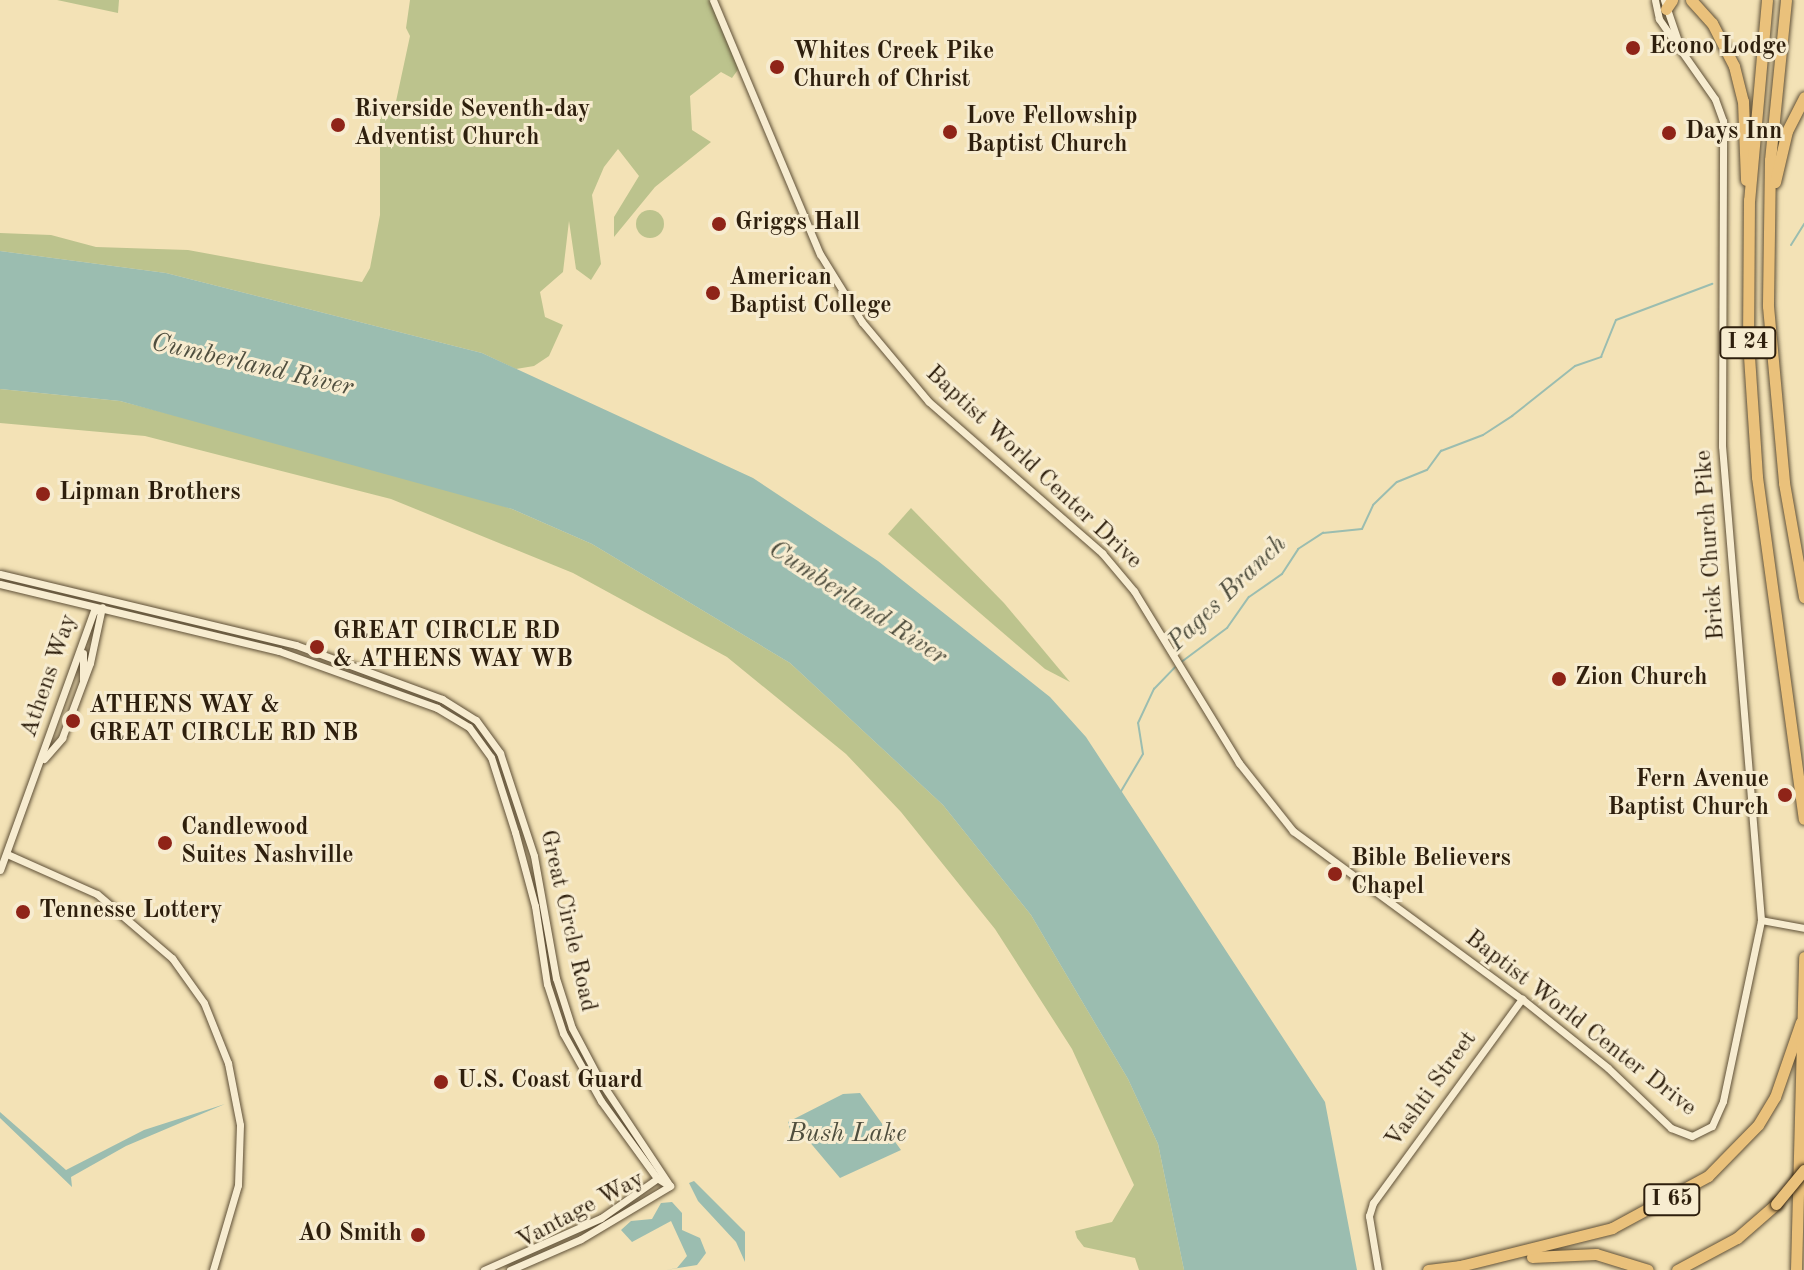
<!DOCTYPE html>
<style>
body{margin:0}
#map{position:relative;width:1804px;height:1270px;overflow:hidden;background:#f3e2b6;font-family:"Old Standard TT",serif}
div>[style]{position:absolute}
.green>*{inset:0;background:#bcc38d}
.round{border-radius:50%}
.water>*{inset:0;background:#9bbdb0}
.stream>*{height:2px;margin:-1px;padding:0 1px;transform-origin:1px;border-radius:1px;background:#9bbdb0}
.roads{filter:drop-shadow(0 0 2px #5f5037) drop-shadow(0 0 2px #5f5037)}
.tertiary>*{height:7px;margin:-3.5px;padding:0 3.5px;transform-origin:3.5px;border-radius:3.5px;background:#f7ecd0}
.motorway>*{height:11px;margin:-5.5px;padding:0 5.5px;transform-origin:5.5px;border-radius:5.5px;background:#eac17b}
.bridges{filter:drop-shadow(0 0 2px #2e1f0d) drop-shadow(0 0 2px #2e1f0d)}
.motorway-bridge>*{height:11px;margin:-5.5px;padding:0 5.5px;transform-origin:5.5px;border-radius:5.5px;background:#eac17b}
.dots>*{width:22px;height:22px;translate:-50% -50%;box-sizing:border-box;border:4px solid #f7ecd0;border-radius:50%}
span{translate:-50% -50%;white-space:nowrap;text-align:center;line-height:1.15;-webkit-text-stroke:6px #f7ecd0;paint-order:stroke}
.shield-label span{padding:2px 6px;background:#f7ecd0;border:2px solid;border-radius:6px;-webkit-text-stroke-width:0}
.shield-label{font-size:22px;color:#2e1f0d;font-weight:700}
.poi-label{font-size:24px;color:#2e1f0d;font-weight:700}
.left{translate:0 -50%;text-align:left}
.right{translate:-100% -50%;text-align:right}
.street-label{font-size:24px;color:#2e1f0d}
.water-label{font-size:26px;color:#4f4e3e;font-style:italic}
</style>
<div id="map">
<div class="green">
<div style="clip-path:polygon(57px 0,119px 0,118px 13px)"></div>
<div style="clip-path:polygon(410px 0,713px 0,742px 64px,732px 78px,721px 72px,690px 96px,692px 130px,711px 142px,655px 187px,614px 237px,614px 217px,639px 176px,618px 149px,604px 167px,592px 195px,601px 264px,591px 280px,576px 269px,569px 221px,563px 272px,540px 292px,545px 317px,563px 325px,549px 356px,534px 366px,516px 369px,482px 353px,166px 273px,0 251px,0 233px,51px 235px,96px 247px,188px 250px,362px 282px,370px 268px,380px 215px,380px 112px,395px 106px,410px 36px,406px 28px)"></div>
<div class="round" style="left:636px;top:210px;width:28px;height:28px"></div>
<div style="clip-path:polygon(0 389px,120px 401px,437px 484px,512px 509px,592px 544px,790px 663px,943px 805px,1031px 915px,1128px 1079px,1158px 1144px,1184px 1270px,1139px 1270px,1135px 1258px,1084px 1247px,1077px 1238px,1075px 1231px,1112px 1222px,1134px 1185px,1072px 1049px,995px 929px,901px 812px,846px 754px,727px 657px,573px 573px,391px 499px,145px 436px,0 423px)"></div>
<div style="clip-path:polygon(911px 508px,1004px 603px,1070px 682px,1045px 669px,888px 534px)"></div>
</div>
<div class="water">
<div style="clip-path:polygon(0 251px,166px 273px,482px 353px,753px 478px,878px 561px,1050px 697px,1086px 737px,1325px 1102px,1357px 1270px,1184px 1270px,1158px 1144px,1128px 1079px,1031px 915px,943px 805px,790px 663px,592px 544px,512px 509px,120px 401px,0 389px)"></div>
<div style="clip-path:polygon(860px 1093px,901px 1150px,840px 1178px,808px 1140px,791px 1133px,788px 1122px,843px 1094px)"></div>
<div style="clip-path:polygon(225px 1104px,126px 1146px,71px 1177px,72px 1187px,0 1118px,0 1112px,66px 1170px,144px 1130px)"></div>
<div style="clip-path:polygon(694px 1181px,745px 1232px,745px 1262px,736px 1242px,698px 1201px,689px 1183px)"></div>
<div style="clip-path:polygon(672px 1202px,682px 1213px,682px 1230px,700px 1238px,706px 1253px,697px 1265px,666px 1270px,677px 1268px,687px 1256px,671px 1221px,632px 1242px,621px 1230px,631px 1221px,652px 1219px,661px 1203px)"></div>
</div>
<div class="stream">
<div style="left:1791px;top:245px;width:25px;rotate:-58deg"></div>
<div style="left:1180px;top:663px;width:59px;rotate:-36.7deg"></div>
<div style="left:1227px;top:628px;width:38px;rotate:-55deg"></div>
<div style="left:1249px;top:597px;width:40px;rotate:-34.9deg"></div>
<div style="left:1282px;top:574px;width:30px;rotate:-57deg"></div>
<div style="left:1298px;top:549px;width:30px;rotate:-33deg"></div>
<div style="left:1323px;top:533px;width:39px;rotate:-6deg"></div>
<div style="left:1362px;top:529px;width:26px;rotate:-65deg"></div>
<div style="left:1373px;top:505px;width:33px;rotate:-44deg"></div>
<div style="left:1397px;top:482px;width:32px;rotate:-22deg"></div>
<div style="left:1427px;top:470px;width:24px;rotate:-54deg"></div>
<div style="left:1441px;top:451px;width:45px;rotate:-20.9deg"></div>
<div style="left:1483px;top:435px;width:35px;rotate:-33deg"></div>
<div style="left:1512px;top:416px;width:80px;rotate:-38.4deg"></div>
<div style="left:1575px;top:366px;width:28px;rotate:-19deg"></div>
<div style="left:1601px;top:357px;width:40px;rotate:-68deg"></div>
<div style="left:1616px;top:320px;width:103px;rotate:-20.6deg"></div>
<div style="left:1120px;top:793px;width:45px;rotate:-59.5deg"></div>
<div style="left:1143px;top:754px;width:31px;rotate:-99deg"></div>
<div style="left:1138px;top:723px;width:38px;rotate:-65deg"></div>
<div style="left:1154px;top:689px;width:30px;rotate:-46deg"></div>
</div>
<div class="roads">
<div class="tertiary">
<div style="left:713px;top:0;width:276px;rotate:67.2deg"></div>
<div style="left:820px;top:254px;width:80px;rotate:58.3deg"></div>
<div style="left:862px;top:322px;width:104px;rotate:50.1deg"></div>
<div style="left:929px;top:402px;width:230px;rotate:41.1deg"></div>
<div style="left:1102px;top:553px;width:50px;rotate:49.9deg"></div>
<div style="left:1134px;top:591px;width:202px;rotate:58.6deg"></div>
<div style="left:1239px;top:763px;width:87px;rotate:51.5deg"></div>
<div style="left:1293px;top:831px;width:284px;rotate:36.3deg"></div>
<div style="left:1522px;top:999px;width:110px;rotate:38.7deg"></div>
<div style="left:1608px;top:1068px;width:87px;rotate:43.6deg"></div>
<div style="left:1671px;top:1128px;width:22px;rotate:21deg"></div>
<div style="left:1692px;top:1136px;width:22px;rotate:-27deg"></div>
<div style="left:1712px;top:1126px;width:27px;rotate:-66deg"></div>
<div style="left:1723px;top:1101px;width:185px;rotate:-78.1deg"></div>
<div style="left:1761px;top:920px;width:476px;rotate:-94.7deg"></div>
<div style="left:1722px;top:446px;width:325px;rotate:-89.8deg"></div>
<div style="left:1723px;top:121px;width:23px;rotate:-110deg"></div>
<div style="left:1715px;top:99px;width:98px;rotate:-125deg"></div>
<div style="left:1659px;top:19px;width:19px;rotate:-102deg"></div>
<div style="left:1664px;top:0;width:50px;rotate:71.2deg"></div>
<div style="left:0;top:574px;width:304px;rotate:13.5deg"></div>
<div style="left:296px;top:645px;width:156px;rotate:20.3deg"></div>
<div style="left:442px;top:699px;width:40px;rotate:32deg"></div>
<div style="left:476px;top:720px;width:41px;rotate:54deg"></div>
<div style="left:500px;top:753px;width:108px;rotate:71.7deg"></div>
<div style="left:534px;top:856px;width:124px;rotate:79.8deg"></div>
<div style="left:556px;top:978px;width:52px;rotate:72.3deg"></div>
<div style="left:572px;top:1028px;width:58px;rotate:62.1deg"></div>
<div style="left:599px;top:1079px;width:128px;rotate:56.4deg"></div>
<div style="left:0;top:584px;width:287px;rotate:13.5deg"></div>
<div style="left:279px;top:651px;width:168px;rotate:19.8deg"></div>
<div style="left:437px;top:708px;width:37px;rotate:31deg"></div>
<div style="left:469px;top:727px;width:37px;rotate:54deg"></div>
<div style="left:491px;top:757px;width:79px;rotate:72.3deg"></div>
<div style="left:515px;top:832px;width:77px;rotate:74.9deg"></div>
<div style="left:535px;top:906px;width:79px;rotate:81.3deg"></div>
<div style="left:547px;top:984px;width:52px;rotate:71.9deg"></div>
<div style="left:563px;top:1033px;width:78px;rotate:60.8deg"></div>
<div style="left:601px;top:1101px;width:95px;rotate:54deg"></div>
<div style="left:657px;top:1178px;width:15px;rotate:32deg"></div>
<div style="left:83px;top:680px;width:27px;rotate:-90deg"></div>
<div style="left:44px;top:759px;width:28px;rotate:-49deg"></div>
<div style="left:62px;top:738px;width:80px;rotate:-69.5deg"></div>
<div style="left:90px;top:663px;width:57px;rotate:-77.9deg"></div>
<div style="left:7px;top:854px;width:98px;rotate:24deg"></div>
<div style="left:97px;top:894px;width:99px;rotate:40.5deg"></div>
<div style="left:172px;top:958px;width:55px;rotate:54.6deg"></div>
<div style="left:204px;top:1003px;width:65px;rotate:68.2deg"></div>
<div style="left:228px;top:1063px;width:63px;rotate:79deg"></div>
<div style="left:240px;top:1125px;width:60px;rotate:91.9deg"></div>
<div style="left:238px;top:1185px;width:89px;rotate:106.4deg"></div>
<div style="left:0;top:870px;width:276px;rotate:-70.1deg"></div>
<div style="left:94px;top:611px;width:7px;rotate:-16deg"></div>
<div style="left:1761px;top:920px;width:44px;rotate:10.5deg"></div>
<div style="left:484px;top:1270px;width:128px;rotate:-24deg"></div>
<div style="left:601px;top:1218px;width:70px;rotate:-35.1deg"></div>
<div style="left:510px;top:1270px;width:77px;rotate:-23.6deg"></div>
<div style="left:581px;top:1239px;width:104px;rotate:-30.8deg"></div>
<div style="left:1378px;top:1270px;width:55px;rotate:-99.5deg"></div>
<div style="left:1369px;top:1216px;width:14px;rotate:-73deg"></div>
<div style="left:1373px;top:1203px;width:253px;rotate:-53.9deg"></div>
</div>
<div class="motorway">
<div style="left:1691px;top:0;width:31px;rotate:48deg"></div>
<div style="left:1712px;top:23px;width:48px;rotate:62.9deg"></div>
<div style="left:1734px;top:66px;width:36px;rotate:76deg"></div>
<div style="left:1743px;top:101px;width:79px;rotate:87.8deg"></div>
<div style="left:1767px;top:0;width:201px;rotate:95.1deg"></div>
<div style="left:1749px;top:200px;width:141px;rotate:90.4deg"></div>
<div style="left:1748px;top:341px;width:136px;rotate:86.2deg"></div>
<div style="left:1757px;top:477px;width:345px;rotate:82.2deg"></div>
<div style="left:1786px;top:0;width:161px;rotate:95.7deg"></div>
<div style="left:1770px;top:160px;width:146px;rotate:90.8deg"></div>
<div style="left:1768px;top:306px;width:178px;rotate:84.8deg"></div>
<div style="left:1784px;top:483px;width:116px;rotate:80deg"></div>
<div style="left:1666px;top:9px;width:11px;rotate:-56deg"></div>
<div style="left:1775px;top:182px;width:52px;rotate:-76.8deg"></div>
<div style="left:1787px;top:131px;width:38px;rotate:-63deg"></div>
<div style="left:1532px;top:1257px;width:64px;rotate:-2.7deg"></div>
<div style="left:1596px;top:1254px;width:54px;rotate:17.1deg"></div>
<div style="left:1456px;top:1267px;width:161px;rotate:-14deg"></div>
<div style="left:1612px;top:1228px;width:109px;rotate:-28.4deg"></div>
<div style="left:1708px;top:1176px;width:71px;rotate:-45.6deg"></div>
<div style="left:1758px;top:1125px;width:33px;rotate:-59deg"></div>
<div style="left:1775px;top:1097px;width:79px;rotate:-70.9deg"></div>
<div style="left:1428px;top:1270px;width:35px;rotate:-7deg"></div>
<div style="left:1677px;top:1270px;width:68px;rotate:-28.1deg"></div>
<div style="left:1737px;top:1238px;width:52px;rotate:-41.1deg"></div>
<div style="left:1796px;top:1270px;width:313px;rotate:-88.5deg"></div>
</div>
</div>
<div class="bridges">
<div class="motorway-bridge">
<div style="left:1776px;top:1204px;width:44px;rotate:-50.5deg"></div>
</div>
</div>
<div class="dots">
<div style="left:1633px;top:48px;background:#8f2418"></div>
<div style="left:777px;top:67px;background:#8f2418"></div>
<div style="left:338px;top:125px;background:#8f2418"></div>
<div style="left:950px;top:132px;background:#8f2418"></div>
<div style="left:1669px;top:133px;background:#8f2418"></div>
<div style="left:719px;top:224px;background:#8f2418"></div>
<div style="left:713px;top:293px;background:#8f2418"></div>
<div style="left:43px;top:494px;background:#8f2418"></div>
<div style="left:317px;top:647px;background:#8f2418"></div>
<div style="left:1559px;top:679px;background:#8f2418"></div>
<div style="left:73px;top:721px;background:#8f2418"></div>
<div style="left:1785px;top:795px;background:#8f2418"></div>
<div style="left:165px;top:843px;background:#8f2418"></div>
<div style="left:1335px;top:874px;background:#8f2418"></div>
<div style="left:23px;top:912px;background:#8f2418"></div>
<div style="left:441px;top:1082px;background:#8f2418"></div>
<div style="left:418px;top:1235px;background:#8f2418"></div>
</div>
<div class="shield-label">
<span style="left:1748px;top:343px">I 24</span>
<span style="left:1672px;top:1200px">I 65</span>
</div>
<div class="poi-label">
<span class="left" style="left:1649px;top:48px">Econo Lodge</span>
<span class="left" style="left:793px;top:67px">Whites Creek Pike<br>Church of Christ</span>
<span class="left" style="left:354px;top:125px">Riverside Seventh-day<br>Adventist Church</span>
<span class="left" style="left:966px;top:132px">Love Fellowship<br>Baptist Church</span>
<span class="left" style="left:1685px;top:133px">Days Inn</span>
<span class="left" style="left:735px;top:224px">Griggs Hall</span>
<span class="left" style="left:729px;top:293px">American<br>Baptist College</span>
<span class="left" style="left:59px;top:494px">Lipman Brothers</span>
<span class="left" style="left:333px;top:647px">GREAT CIRCLE RD<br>&amp; ATHENS WAY WB</span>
<span class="left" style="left:1575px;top:679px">Zion Church</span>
<span class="left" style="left:89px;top:721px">ATHENS WAY &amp;<br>GREAT CIRCLE RD NB</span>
<span class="right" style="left:1769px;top:795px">Fern Avenue<br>Baptist Church</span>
<span class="left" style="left:181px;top:843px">Candlewood<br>Suites Nashville</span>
<span class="left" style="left:1351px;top:874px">Bible Believers<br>Chapel</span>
<span class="left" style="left:39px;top:912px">Tennesse Lottery</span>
<span class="left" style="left:457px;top:1082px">U.S. Coast Guard</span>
<span class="right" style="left:402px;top:1235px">AO Smith</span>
</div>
<div class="street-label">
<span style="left:1033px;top:468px;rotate:43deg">Baptist World Center Drive</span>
<span style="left:1711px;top:545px;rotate:-94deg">Brick Church Pike</span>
<span style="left:50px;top:676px;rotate:-71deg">Athens Way</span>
<span style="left:567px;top:921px;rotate:77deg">Great Circle Road</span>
<span style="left:1580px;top:1024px;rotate:38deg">Baptist World Center Drive</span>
<span style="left:1432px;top:1090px;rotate:-54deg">Vashti Street</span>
<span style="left:581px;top:1211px;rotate:-28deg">Vantage Way</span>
</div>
<div class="water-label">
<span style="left:252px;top:366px;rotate:13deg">Cumberland River</span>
<span style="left:1228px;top:594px;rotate:-44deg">Pages Branch</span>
<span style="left:857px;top:604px;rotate:33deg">Cumberland River</span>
<span style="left:847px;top:1135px">Bush Lake</span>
</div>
</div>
